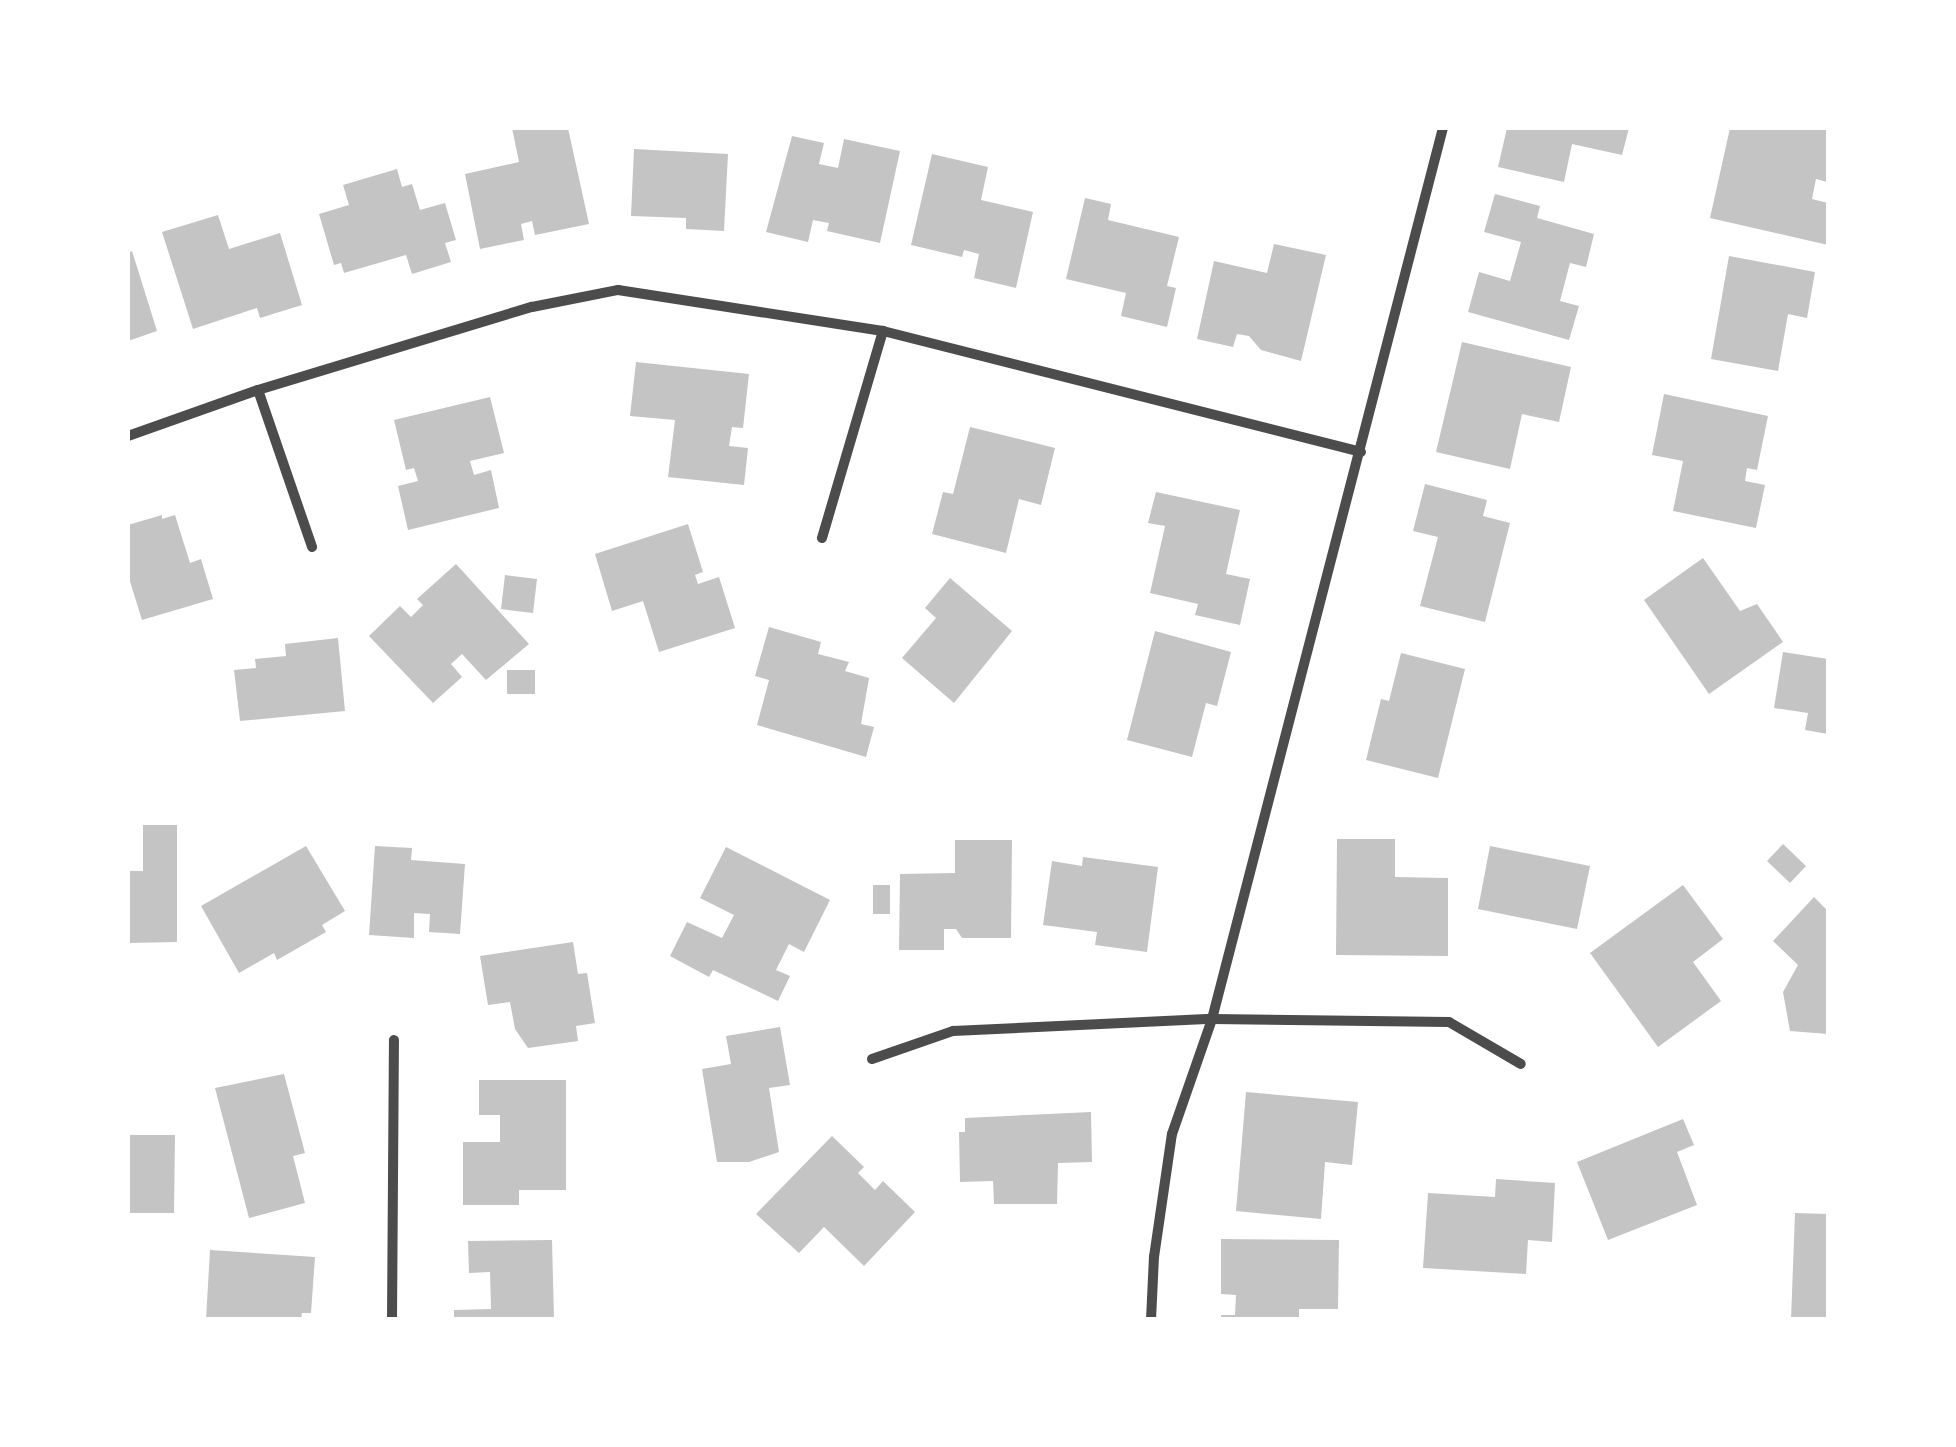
<!DOCTYPE html>
<style>
body{margin:0}
#map{position:relative;width:1956px;height:1447px;overflow:hidden;background:#fff;font-family:"Fira Sans Condensed",sans-serif}
div>[style]{position:absolute}
.building>*{inset:0;background:#c4c4c4}
.minor>*{height:10px;margin:-5px;padding:0 5px;transform-origin:5px;border-radius:5px;background:#4c4c4c}
span{translate:-50% -50%;white-space:nowrap;text-align:center;line-height:1.15;-webkit-text-stroke:8px #fff;paint-order:stroke}
.frame{position:absolute;inset:0;border:130px solid #fff;pointer-events:none}
</style>
<div id="map">
<div class="building">
<div style="clip-path:polygon(512px 128px,568px 128px,589px 224px,535px 235px,532px 221px,521px 224px,524px 240px,480px 249px,465px 174px,519px 162px)"></div>
<div style="clip-path:polygon(1507px 128px,1629px 128px,1622px 155px,1572px 144px,1564px 182px,1498px 167px)"></div>
<div style="clip-path:polygon(1730px 128px,1828px 128px,1827px 182px,1816px 179px,1812px 199px,1828px 203px,1828px 245px,1710px 218px)"></div>
<div style="clip-path:polygon(792px 136px,824px 143px,819px 164px,838px 168px,844px 139px,900px 151px,880px 243px,827px 231px,829px 223px,813px 220px,808px 242px,766px 232px)"></div>
<div style="clip-path:polygon(634px 149px,728px 154px,724px 231px,686px 229px,686px 218px,631px 216px)"></div>
<div style="clip-path:polygon(932px 154px,988px 167px,981px 200px,1033px 212px,1016px 288px,974px 278px,979px 254px,964px 250px,962px 257px,911px 245px)"></div>
<div style="clip-path:polygon(397px 169px,402px 187px,412px 184px,420px 210px,445px 203px,456px 240px,445px 243px,451px 262px,412px 274px,406px 255px,344px 273px,341px 263px,334px 265px,319px 214px,349px 205px,343px 185px)"></div>
<div style="clip-path:polygon(1495px 194px,1540px 206px,1537px 218px,1594px 234px,1586px 267px,1570px 263px,1560px 301px,1579px 306px,1569px 340px,1468px 312px,1479px 272px,1510px 281px,1521px 242px,1484px 232px)"></div>
<div style="clip-path:polygon(1085px 198px,1111px 204px,1108px 220px,1179px 237px,1167px 286px,1176px 288px,1167px 327px,1121px 316px,1126px 293px,1066px 279px)"></div>
<div style="clip-path:polygon(218px 215px,229px 249px,280px 233px,302px 305px,260px 318px,257px 308px,193px 329px,162px 232px)"></div>
<div style="clip-path:polygon(1274px 244px,1326px 255px,1301px 361px,1261px 350px,1249px 336px,1237px 334px,1233px 347px,1197px 339px,1214px 261px,1267px 273px)"></div>
<div style="clip-path:polygon(132px 251px,157px 331px,128px 341px,128px 253px)"></div>
<div style="clip-path:polygon(1729px 256px,1815px 272px,1807px 318px,1788px 314px,1778px 371px,1711px 359px)"></div>
<div style="clip-path:polygon(1462px 342px,1571px 367px,1559px 422px,1522px 414px,1510px 469px,1436px 452px)"></div>
<div style="clip-path:polygon(636px 362px,749px 374px,743px 428px,732px 427px,729px 446px,748px 448px,744px 485px,668px 477px,675px 420px,630px 416px)"></div>
<div style="clip-path:polygon(1664px 394px,1768px 416px,1757px 470px,1747px 468px,1745px 481px,1765px 485px,1756px 528px,1673px 511px,1683px 461px,1652px 455px)"></div>
<div style="clip-path:polygon(490px 397px,504px 453px,470px 461px,474px 475px,491px 470px,499px 508px,408px 530px,398px 486px,418px 481px,414px 468px,406px 470px,394px 420px)"></div>
<div style="clip-path:polygon(970px 427px,1055px 448px,1041px 505px,1019px 499px,1006px 553px,932px 534px,943px 492px,953px 494px)"></div>
<div style="clip-path:polygon(1425px 484px,1487px 500px,1483px 516px,1510px 523px,1485px 622px,1420px 606px,1438px 537px,1413px 531px)"></div>
<div style="clip-path:polygon(1156px 492px,1240px 510px,1226px 574px,1250px 579px,1240px 625px,1195px 615px,1198px 604px,1150px 593px,1165px 526px,1148px 523px)"></div>
<div style="clip-path:polygon(162px 515px,162px 519px,175px 515px,190px 563px,201px 559px,213px 599px,142px 620px,128px 575px,128px 525px)"></div>
<div style="clip-path:polygon(688px 524px,703px 572px,695px 575px,698px 584px,719px 577px,735px 628px,659px 652px,643px 601px,612px 611px,595px 554px)"></div>
<div style="clip-path:polygon(1703px 558px,1740px 611px,1757px 604px,1783px 642px,1709px 694px,1644px 600px)"></div>
<div style="clip-path:polygon(456px 564px,529px 644px,486px 680px,462px 654px,451px 664px,462px 677px,433px 703px,369px 636px,400px 606px,411px 617px,423px 605px,417px 599px)"></div>
<div style="clip-path:polygon(505px 575px,537px 579px,533px 613px,501px 609px)"></div>
<div style="clip-path:polygon(950px 578px,1012px 631px,954px 703px,902px 658px,936px 618px,925px 608px)"></div>
<div style="clip-path:polygon(769px 627px,821px 642px,818px 654px,849px 662px,845px 671px,869px 678px,861px 724px,874px 727px,866px 757px,757px 725px,769px 680px,755px 676px)"></div>
<div style="clip-path:polygon(1155px 631px,1231px 652px,1217px 706px,1206px 703px,1192px 757px,1127px 740px)"></div>
<div style="clip-path:polygon(338px 638px,345px 711px,240px 721px,234px 670px,256px 668px,255px 659px,286px 656px,285px 644px)"></div>
<div style="clip-path:polygon(1783px 652px,1828px 659px,1828px 734px,1805px 730px,1808px 713px,1774px 708px)"></div>
<div style="clip-path:polygon(1401px 653px,1465px 669px,1438px 778px,1366px 760px,1381px 699px,1389px 701px)"></div>
<div style="clip-path:polygon(507px 670px,535px 670px,535px 694px,507px 694px)"></div>
<div style="clip-path:polygon(143px 825px,177px 825px,177px 942px,128px 943px,128px 871px,143px 871px)"></div>
<div style="clip-path:polygon(1337px 839px,1395px 839px,1395px 877px,1448px 878px,1448px 956px,1336px 955px)"></div>
<div style="clip-path:polygon(955px 840px,1012px 840px,1011px 938px,962px 938px,956px 929px,944px 929px,944px 950px,899px 950px,900px 874px,955px 873px)"></div>
<div style="clip-path:polygon(1783px 844px,1806px 866px,1790px 883px,1767px 861px)"></div>
<div style="clip-path:polygon(306px 846px,345px 911px,322px 925px,326px 932px,277px 960px,274px 953px,239px 973px,201px 906px)"></div>
<div style="clip-path:polygon(375px 846px,412px 848px,411px 860px,465px 864px,460px 934px,429px 932px,430px 914px,414px 913px,414px 938px,369px 935px)"></div>
<div style="clip-path:polygon(1490px 846px,1590px 866px,1577px 929px,1478px 909px)"></div>
<div style="clip-path:polygon(726px 847px,830px 900px,804px 952px,789px 944px,776px 970px,790px 976px,778px 1001px,713px 970px,709px 977px,670px 956px,687px 922px,722px 938px,734px 915px,700px 898px)"></div>
<div style="clip-path:polygon(1083px 857px,1158px 867px,1147px 952px,1095px 945px,1097px 932px,1043px 925px,1052px 861px,1082px 866px)"></div>
<div style="clip-path:polygon(873px 885px,890px 885px,890px 914px,873px 914px)"></div>
<div style="clip-path:polygon(1683px 885px,1723px 939px,1693px 962px,1721px 1001px,1658px 1047px,1590px 953px)"></div>
<div style="clip-path:polygon(1814px 897px,1828px 911px,1828px 1034px,1790px 1031px,1783px 992px,1798px 965px,1773px 941px)"></div>
<div style="clip-path:polygon(573px 942px,578px 974px,587px 973px,595px 1023px,576px 1026px,578px 1041px,528px 1048px,515px 1029px,510px 1002px,488px 1005px,480px 956px)"></div>
<div style="clip-path:polygon(780px 1027px,790px 1085px,769px 1088px,779px 1152px,749px 1162px,717px 1162px,702px 1069px,731px 1064px,726px 1036px)"></div>
<div style="clip-path:polygon(284px 1074px,305px 1153px,293px 1156px,305px 1203px,249px 1218px,215px 1088px)"></div>
<div style="clip-path:polygon(479px 1080px,566px 1080px,566px 1190px,519px 1190px,519px 1205px,463px 1205px,463px 1142px,500px 1142px,500px 1115px,479px 1115px)"></div>
<div style="clip-path:polygon(1246px 1092px,1358px 1102px,1352px 1165px,1325px 1162px,1321px 1219px,1236px 1211px)"></div>
<div style="clip-path:polygon(1091px 1112px,1092px 1162px,1058px 1163px,1057px 1204px,994px 1204px,993px 1181px,960px 1182px,959px 1132px,965px 1132px,965px 1118px)"></div>
<div style="clip-path:polygon(1683px 1119px,1694px 1145px,1677px 1152px,1697px 1205px,1608px 1240px,1577px 1162px)"></div>
<div style="clip-path:polygon(130px 1135px,175px 1135px,174px 1213px,128px 1213px)"></div>
<div style="clip-path:polygon(832px 1136px,864px 1167px,858px 1173px,875px 1190px,883px 1181px,915px 1212px,864px 1266px,824px 1227px,799px 1253px,756px 1214px)"></div>
<div style="clip-path:polygon(1496px 1179px,1555px 1183px,1552px 1242px,1528px 1240px,1526px 1274px,1423px 1268px,1428px 1193px,1495px 1197px)"></div>
<div style="clip-path:polygon(1795px 1213px,1828px 1214px,1828px 1320px,1791px 1320px)"></div>
<div style="clip-path:polygon(1221px 1239px,1339px 1240px,1338px 1309px,1299px 1309px,1299px 1320px,1221px 1320px,1221px 1315px,1235px 1315px,1236px 1295px,1221px 1294px)"></div>
<div style="clip-path:polygon(552px 1240px,554px 1320px,454px 1320px,454px 1310px,491px 1309px,490px 1272px,469px 1273px,468px 1241px)"></div>
<div style="clip-path:polygon(210px 1250px,315px 1257px,311px 1313px,302px 1313px,301px 1320px,206px 1320px)"></div>
</div>
<div class="minor">
<div style="left:258px;top:390px;width:166px;rotate:71deg"></div>
<div style="left:128px;top:436px;width:138px;rotate:-19.5deg"></div>
<div style="left:258px;top:390px;width:286px;rotate:-16.9deg"></div>
<div style="left:532px;top:307px;width:88px;rotate:-11.2deg"></div>
<div style="left:618px;top:290px;width:268px;rotate:8.8deg"></div>
<div style="left:883px;top:331px;width:493px;rotate:14.2deg"></div>
<div style="left:822px;top:538px;width:216px;rotate:-73.6deg"></div>
<div style="left:872px;top:1059px;width:86px;rotate:-19.1deg"></div>
<div style="left:953px;top:1031px;width:259px;rotate:-2.7deg"></div>
<div style="left:1212px;top:1019px;width:237px;rotate:0.7deg"></div>
<div style="left:1449px;top:1022px;width:83px;rotate:30.3deg"></div>
<div style="left:392px;top:1320px;width:280px;rotate:-89.6deg"></div>
<div style="left:1151px;top:1320px;width:63px;rotate:-87.3deg"></div>
<div style="left:1154px;top:1257px;width:124px;rotate:-81.7deg"></div>
<div style="left:1172px;top:1134px;width:122px;rotate:-70.8deg"></div>
<div style="left:1212px;top:1019px;width:920px;rotate:-75.47deg"></div>
</div>
<div class="frame"></div>
</div>
